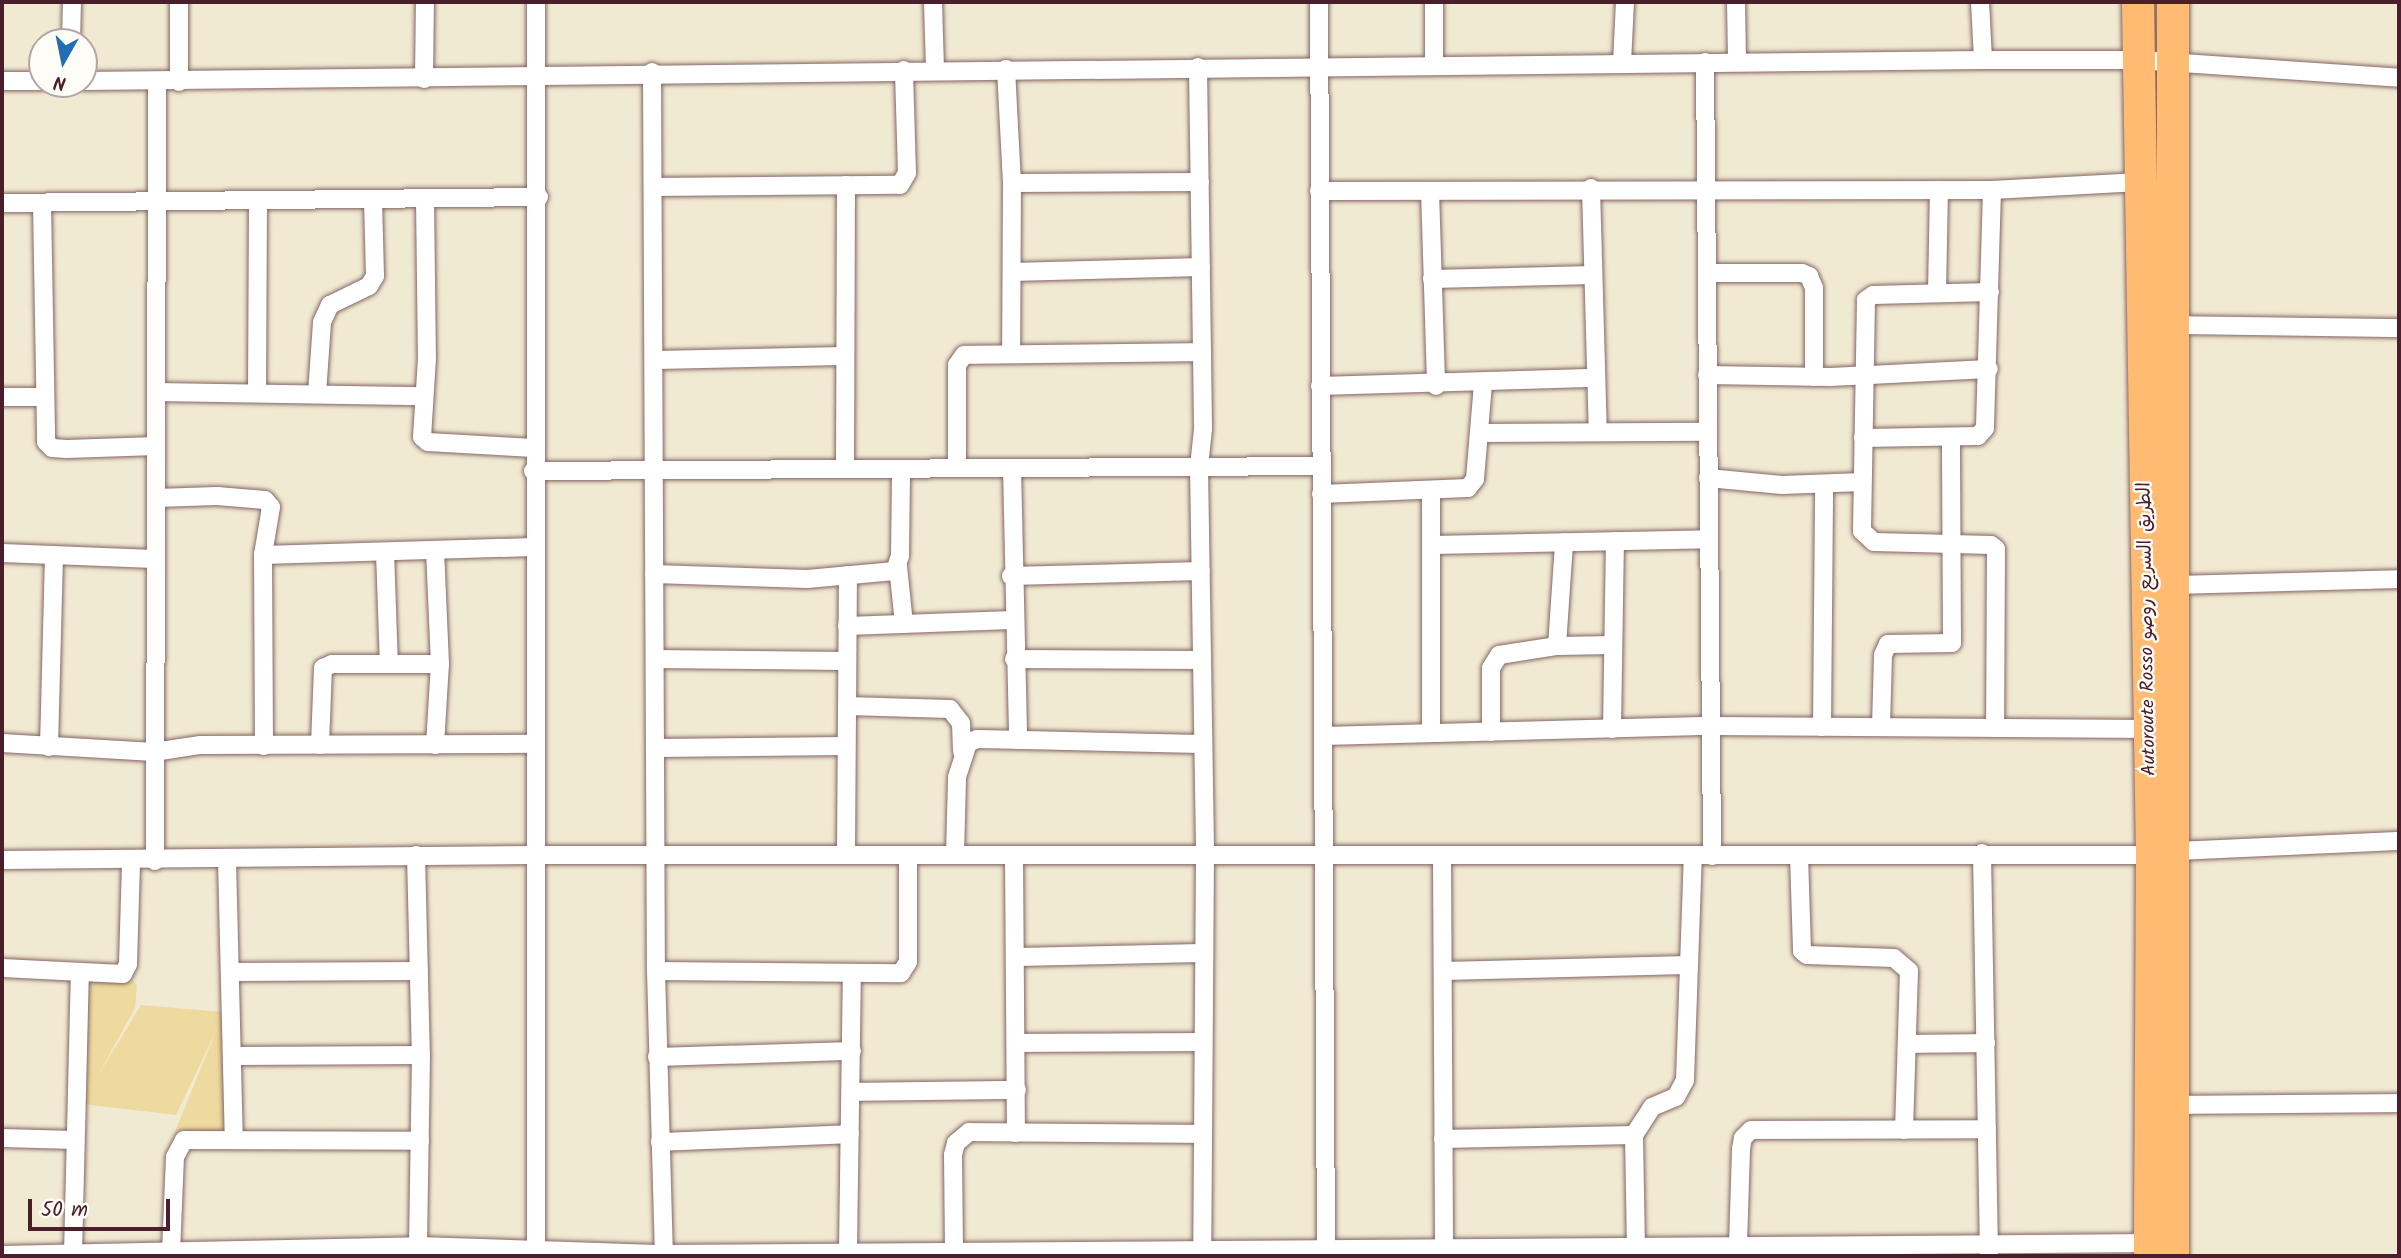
<!DOCTYPE html>
<meta charset="utf-8">
<style>
body{margin:0}
#map{position:relative;width:2401px;height:1258px;overflow:hidden;background:#f1ead2;font-family:Kalam,"Playpen Sans Arabic",sans-serif}
div>[style]{position:absolute}
.sand>*{inset:0;background:#eeda9e}
.roads{filter:drop-shadow(0 0 2px #846665) drop-shadow(0 0 2px #846665)}
.street>*{height:18px;margin:-9px;padding:0 9px;transform-origin:9px;border-radius:9px;background:#fff}
.highway>*{height:32px;margin:-16px;padding:0 16px;transform-origin:16px;border-radius:16px;background:#ffbb71}
span{translate:-50% -50%;white-space:nowrap;text-align:center;line-height:1.15;-webkit-text-stroke:5px #fdfcf7;paint-order:stroke}
.street-label{font-size:19px;color:#4a1f2b}
.frame{position:absolute;inset:0;border:4px solid #4a1f2b;pointer-events:none}
.north{position:absolute;left:28px;top:28px;width:70px;height:70px;box-sizing:border-box;background:#fdfcf7;border:2px solid #b5a4a5;border-radius:50%;rotate:189deg;font-size:19px;font-weight:700;line-height:28px;text-align:center;color:#4a1f2b}
.north::after{content:'';display:block;margin:auto;width:24px;height:32px;background:#1f6fb2;clip-path:polygon(50% 0,100% 100%,50% 72%,0 100%)}
.scale{position:absolute;left:28px;top:1199px;width:142px;height:32px;box-sizing:border-box;border:4px solid #4a1f2b;border-top:0;padding-left:9px;font-size:21px;line-height:24px;white-space:nowrap;color:#4a1f2b;-webkit-text-stroke:5px #fdfcf7;paint-order:stroke}
</style>
<div id="map">
<div class="sand">
<div style="clip-path:polygon(80px 978px,130px 978px,137px 985px,135px 1008px,96px 1079px,141px 1005px,224px 1012px,230px 1134px,174px 1134px,216px 1031px,176px 1115px,82px 1104px)"></div>
</div>
<div class="roads">
<div class="street">
<div style="left:179px;top:2px;width:80px;rotate:90deg"></div>
<div style="left:933px;top:2px;width:67px;rotate:88.3deg"></div>
<div style="left:1319px;top:2px;width:1254px;rotate:89.68deg"></div>
<div style="left:1434px;top:2px;width:63px;rotate:90deg"></div>
<div style="left:1736px;top:2px;width:60px;rotate:89deg"></div>
<div style="left:1980px;top:2px;width:58px;rotate:87deg"></div>
<div style="left:71px;top:42px;width:40px;rotate:-88.6deg"></div>
<div style="left:1705px;top:62px;width:794px;rotate:89.49deg"></div>
<div style="left:1622px;top:63px;width:61px;rotate:-87.2deg"></div>
<div style="left:1198px;top:67px;width:362px;rotate:89.2deg"></div>
<div style="left:1203px;top:429px;width:38px;rotate:96deg"></div>
<div style="left:1199px;top:467px;width:388px;rotate:89.1deg"></div>
<div style="left:1205px;top:855px;width:401px;rotate:90.4deg"></div>
<div style="left:1006px;top:69px;width:114px;rotate:87deg"></div>
<div style="left:1012px;top:183px;width:171px;rotate:90.3deg"></div>
<div style="left:652px;top:72px;width:899px;rotate:89.75deg"></div>
<div style="left:656px;top:971px;width:285px;rotate:88.4deg"></div>
<div style="left:424px;top:79px;width:77px;rotate:-89.3deg"></div>
<div style="left:2px;top:81px;width:40px"></div>
<div style="left:84px;top:81px;width:1899px;rotate:-0.63deg"></div>
<div style="left:1983px;top:60px;width:155px"></div>
<div style="left:2138px;top:60px;width:262px;rotate:3.9deg"></div>
<div style="left:1012px;top:183px;width:188px;rotate:-0.3deg"></div>
<div style="left:653px;top:187px;width:247px;rotate:-0.5deg"></div>
<div style="left:900px;top:185px;width:14px;rotate:-60deg"></div>
<div style="left:907px;top:173px;width:103px;rotate:-91.7deg"></div>
<div style="left:1591px;top:188px;width:244px;rotate:88.4deg"></div>
<div style="left:1992px;top:190px;width:148px;rotate:-3.1deg"></div>
<div style="left:1319px;top:191px;width:673px;rotate:-0.09deg"></div>
<div style="left:1992px;top:190px;width:238px;rotate:91.7deg"></div>
<div style="left:1985px;top:428px;width:11px;rotate:131deg"></div>
<div style="left:1978px;top:436px;width:115px;rotate:179deg"></div>
<div style="left:1430px;top:191px;width:195px;rotate:88.2deg"></div>
<div style="left:425px;top:199px;width:159px;rotate:89.3deg"></div>
<div style="left:427px;top:358px;width:79px;rotate:93.6deg"></div>
<div style="left:422px;top:437px;width:8px;rotate:40deg"></div>
<div style="left:428px;top:442px;width:105px;rotate:3.3deg"></div>
<div style="left:2px;top:203px;width:537px;rotate:-0.64deg"></div>
<div style="left:42px;top:203px;width:239px;rotate:89deg"></div>
<div style="left:46px;top:442px;width:8px;rotate:45deg"></div>
<div style="left:52px;top:448px;width:15px;rotate:4deg"></div>
<div style="left:67px;top:449px;width:89px;rotate:-1.9deg"></div>
<div style="left:1012px;top:272px;width:189px;rotate:-1.5deg"></div>
<div style="left:1707px;top:273px;width:95px"></div>
<div style="left:1802px;top:273px;width:8px;rotate:23deg"></div>
<div style="left:1809px;top:276px;width:13px;rotate:67deg"></div>
<div style="left:1814px;top:288px;width:89px;rotate:90deg"></div>
<div style="left:1432px;top:279px;width:161px;rotate:-1.4deg"></div>
<div style="left:1990px;top:292px;width:117px;rotate:178.5deg"></div>
<div style="left:1873px;top:295px;width:9px;rotate:144deg"></div>
<div style="left:1866px;top:300px;width:231px;rotate:91deg"></div>
<div style="left:1862px;top:531px;width:16px;rotate:43deg"></div>
<div style="left:1874px;top:542px;width:117px;rotate:1.5deg"></div>
<div style="left:1991px;top:545px;width:6px;rotate:39deg"></div>
<div style="left:1996px;top:549px;width:179px;rotate:90.3deg"></div>
<div style="left:1937px;top:293px;width:103px;rotate:-88.9deg"></div>
<div style="left:2174px;top:325px;width:225px;rotate:0.8deg"></div>
<div style="left:654px;top:360px;width:191px;rotate:-1.2deg"></div>
<div style="left:1707px;top:375px;width:123px;rotate:0.9deg"></div>
<div style="left:1830px;top:377px;width:159px;rotate:-2.9deg"></div>
<div style="left:1320px;top:386px;width:276px;rotate:-1.7deg"></div>
<div style="left:156px;top:392px;width:268px;rotate:0.9deg"></div>
<div style="left:257px;top:393px;width:191px;rotate:-89.7deg"></div>
<div style="left:317px;top:394px;width:72px;rotate:-86deg"></div>
<div style="left:322px;top:322px;width:19px;rotate:-65deg"></div>
<div style="left:330px;top:305px;width:43px;rotate:-26deg"></div>
<div style="left:369px;top:286px;width:12px;rotate:-59deg"></div>
<div style="left:375px;top:276px;width:76px;rotate:-91.5deg"></div>
<div style="left:2px;top:397px;width:43px"></div>
<div style="left:1480px;top:433px;width:228px;rotate:-0.3deg"></div>
<div style="left:957px;top:468px;width:103px;rotate:-90deg"></div>
<div style="left:957px;top:365px;width:12px;rotate:-55deg"></div>
<div style="left:964px;top:355px;width:238px;rotate:-0.7deg"></div>
<div style="left:1012px;top:468px;width:272px;rotate:88.7deg"></div>
<div style="left:845px;top:469px;width:284px;rotate:-89.8deg"></div>
<div style="left:533px;top:471px;width:787px;rotate:-0.36deg"></div>
<div style="left:1708px;top:478px;width:74px;rotate:5.4deg"></div>
<div style="left:1782px;top:485px;width:80px;rotate:-2.1deg"></div>
<div style="left:1431px;top:491px;width:242px;rotate:90deg"></div>
<div style="left:1321px;top:494px;width:147px;rotate:-2.3deg"></div>
<div style="left:1468px;top:488px;width:11px;rotate:-52deg"></div>
<div style="left:1475px;top:479px;width:96px;rotate:-85.2deg"></div>
<div style="left:156px;top:498px;width:61px;rotate:-1.9deg"></div>
<div style="left:217px;top:496px;width:48px;rotate:4.8deg"></div>
<div style="left:265px;top:500px;width:9px;rotate:49deg"></div>
<div style="left:271px;top:507px;width:49px;rotate:99.5deg"></div>
<div style="left:263px;top:555px;width:191px;rotate:89.7deg"></div>
<div style="left:1433px;top:545px;width:276px;rotate:-1.2deg"></div>
<div style="left:385px;top:552px;width:112px;rotate:88deg"></div>
<div style="left:2px;top:553px;width:152px;rotate:2.3deg"></div>
<div style="left:263px;top:555px;width:270px;rotate:-1.7deg"></div>
<div style="left:898px;top:566px;width:58px;rotate:84.1deg"></div>
<div style="left:654px;top:574px;width:153px;rotate:1.9deg"></div>
<div style="left:807px;top:579px;width:88px;rotate:-5.2deg"></div>
<div style="left:895px;top:571px;width:16px;rotate:-72deg"></div>
<div style="left:900px;top:556px;width:87px;rotate:-89.3deg"></div>
<div style="left:1011px;top:576px;width:190px;rotate:-1.5deg"></div>
<div style="left:2174px;top:585px;width:225px;rotate:-1.5deg"></div>
<div style="left:847px;top:626px;width:165px;rotate:-2.1deg"></div>
<div style="left:1557px;top:646px;width:104px;rotate:-86.1deg"></div>
<div style="left:655px;top:659px;width:192px;rotate:0.6deg"></div>
<div style="left:1014px;top:659px;width:188px;rotate:0.3deg"></div>
<div style="left:847px;top:706px;width:103px;rotate:1.7deg"></div>
<div style="left:950px;top:709px;width:18px;rotate:52deg"></div>
<div style="left:961px;top:723px;width:28px;rotate:88deg"></div>
<div style="left:1822px;top:727px;width:243px;rotate:-89.5deg"></div>
<div style="left:1881px;top:727px;width:72px;rotate:-88.4deg"></div>
<div style="left:1883px;top:655px;width:12px;rotate:-66deg"></div>
<div style="left:1888px;top:644px;width:64px;rotate:-0.9deg"></div>
<div style="left:1952px;top:643px;width:206px;rotate:-90.3deg"></div>
<div style="left:1612px;top:729px;width:188px;rotate:-89.1deg"></div>
<div style="left:1491px;top:732px;width:64px;rotate:-90deg"></div>
<div style="left:1491px;top:668px;width:15px;rotate:-58deg"></div>
<div style="left:1499px;top:655px;width:59px;rotate:-8.8deg"></div>
<div style="left:1557px;top:646px;width:56px;rotate:-1deg"></div>
<div style="left:1323px;top:736px;width:388px;rotate:-1.5deg"></div>
<div style="left:1711px;top:726px;width:439px;rotate:0.4deg"></div>
<div style="left:2px;top:743px;width:152px;rotate:3.4deg"></div>
<div style="left:154px;top:752px;width:47px;rotate:-8.7deg"></div>
<div style="left:200px;top:745px;width:334px;rotate:-0.2deg"></div>
<div style="left:320px;top:745px;width:77px;rotate:-87.8deg"></div>
<div style="left:323px;top:668px;width:10px;rotate:-24deg"></div>
<div style="left:332px;top:664px;width:108px"></div>
<div style="left:435px;top:745px;width:81px;rotate:-86.5deg"></div>
<div style="left:440px;top:664px;width:113px;rotate:-92.5deg"></div>
<div style="left:49px;top:747px;width:191px;rotate:-88.5deg"></div>
<div style="left:655px;top:748px;width:191px;rotate:-0.6deg"></div>
<div style="left:2175px;top:851px;width:224px;rotate:-2.6deg"></div>
<div style="left:1982px;top:853px;width:403px;rotate:89deg"></div>
<div style="left:416px;top:855px;width:200px;rotate:88.6deg"></div>
<div style="left:421px;top:1055px;width:201px;rotate:90.9deg"></div>
<div style="left:846px;top:855px;width:280px;rotate:-89.6deg"></div>
<div style="left:955px;top:855px;width:78px;rotate:-88.5deg"></div>
<div style="left:957px;top:777px;width:36px;rotate:-72deg"></div>
<div style="left:968px;top:743px;width:10px;rotate:-24deg"></div>
<div style="left:977px;top:739px;width:226px;rotate:1.3deg"></div>
<div style="left:1014px;top:855px;width:278px;rotate:89.6deg"></div>
<div style="left:1442px;top:855px;width:401px;rotate:89.7deg"></div>
<div style="left:1799px;top:855px;width:96px;rotate:88.2deg"></div>
<div style="left:1802px;top:951px;width:6px;rotate:39deg"></div>
<div style="left:1807px;top:955px;width:87px;rotate:2deg"></div>
<div style="left:1894px;top:958px;width:20px;rotate:41deg"></div>
<div style="left:1909px;top:971px;width:159px;rotate:91.8deg"></div>
<div style="left:2px;top:860px;width:532px;rotate:-0.54deg"></div>
<div style="left:534px;top:855px;width:1618px"></div>
<div style="left:227px;top:860px;width:278px;rotate:88.6deg"></div>
<div style="left:155px;top:861px;width:780px;rotate:-89.85deg"></div>
<div style="left:1015px;top:957px;width:189px;rotate:-1.2deg"></div>
<div style="left:2px;top:968px;width:121px;rotate:2.8deg"></div>
<div style="left:123px;top:974px;width:11px;rotate:-63deg"></div>
<div style="left:128px;top:964px;width:103px;rotate:-88.3deg"></div>
<div style="left:656px;top:971px;width:245px;rotate:0.5deg"></div>
<div style="left:901px;top:973px;width:13px;rotate:-58deg"></div>
<div style="left:908px;top:962px;width:107px;rotate:-90deg"></div>
<div style="left:1443px;top:971px;width:246px;rotate:-1.4deg"></div>
<div style="left:230px;top:972px;width:189px;rotate:-0.3deg"></div>
<div style="left:1016px;top:1043px;width:187px;rotate:-0.3deg"></div>
<div style="left:1908px;top:1044px;width:78px;rotate:-0.7deg"></div>
<div style="left:232px;top:1056px;width:189px;rotate:-0.3deg"></div>
<div style="left:657px;top:1057px;width:195px;rotate:-1.8deg"></div>
<div style="left:852px;top:1092px;width:165px;rotate:-0.7deg"></div>
<div style="left:2174px;top:1105px;width:225px;rotate:-0.5deg"></div>
<div style="left:1634px;top:1135px;width:110px;rotate:89deg"></div>
<div style="left:2px;top:1138px;width:72px;rotate:1.6deg"></div>
<div style="left:1443px;top:1139px;width:191px;rotate:-1.2deg"></div>
<div style="left:1634px;top:1135px;width:33px;rotate:-57deg"></div>
<div style="left:1652px;top:1107px;width:26px;rotate:-23deg"></div>
<div style="left:1676px;top:1097px;width:19px;rotate:-62deg"></div>
<div style="left:1685px;top:1080px;width:225px;rotate:-88deg"></div>
<div style="left:660px;top:1142px;width:190px;rotate:-2.4deg"></div>
<div style="left:1738px;top:1245px;width:96px;rotate:-88.2deg"></div>
<div style="left:1741px;top:1149px;width:11px;rotate:-80deg"></div>
<div style="left:1743px;top:1138px;width:11px;rotate:-45deg"></div>
<div style="left:1751px;top:1130px;width:236px;rotate:-0.2deg"></div>
<div style="left:954px;top:1250px;width:95px;rotate:-90.6deg"></div>
<div style="left:953px;top:1155px;width:12px;rotate:-76deg"></div>
<div style="left:956px;top:1143px;width:17px;rotate:-40deg"></div>
<div style="left:969px;top:1132px;width:234px;rotate:0.5deg"></div>
<div style="left:848px;top:1251px;width:277px;rotate:-89.2deg"></div>
<div style="left:171px;top:1252px;width:95px;rotate:-87.6deg"></div>
<div style="left:175px;top:1157px;width:19px;rotate:-62deg"></div>
<div style="left:184px;top:1140px;width:236px;rotate:0.2deg"></div>
<div style="left:73px;top:1254px;width:281px;rotate:-88.6deg"></div>
<div style="left:2px;top:1255px;width:417px;rotate:-1.2deg"></div>
<div style="left:419px;top:1246px;width:245px;rotate:1.9deg"></div>
<div style="left:664px;top:1254px;width:1486px;rotate:-0.42deg"></div>
<div style="left:536px;top:1256px;width:1254px;rotate:-90deg"></div>
</div>
<div class="highway">
<div style="left:2138px;top:2px;width:853px;rotate:89.06deg"></div>
<div style="left:2152px;top:855px;width:401px;rotate:90.3deg"></div>
<div style="left:2173px;top:1256px;width:1254px;rotate:-90deg"></div>
</div>
</div>
<div class="street-label">
<span style="left:2148px;top:629px;rotate:-91deg">Autoroute Rosso الطريق السريع روصو</span>
</div>
<div class="frame"></div>
<div class="north">N</div>
<div class="scale">50 m</div>
</div>
